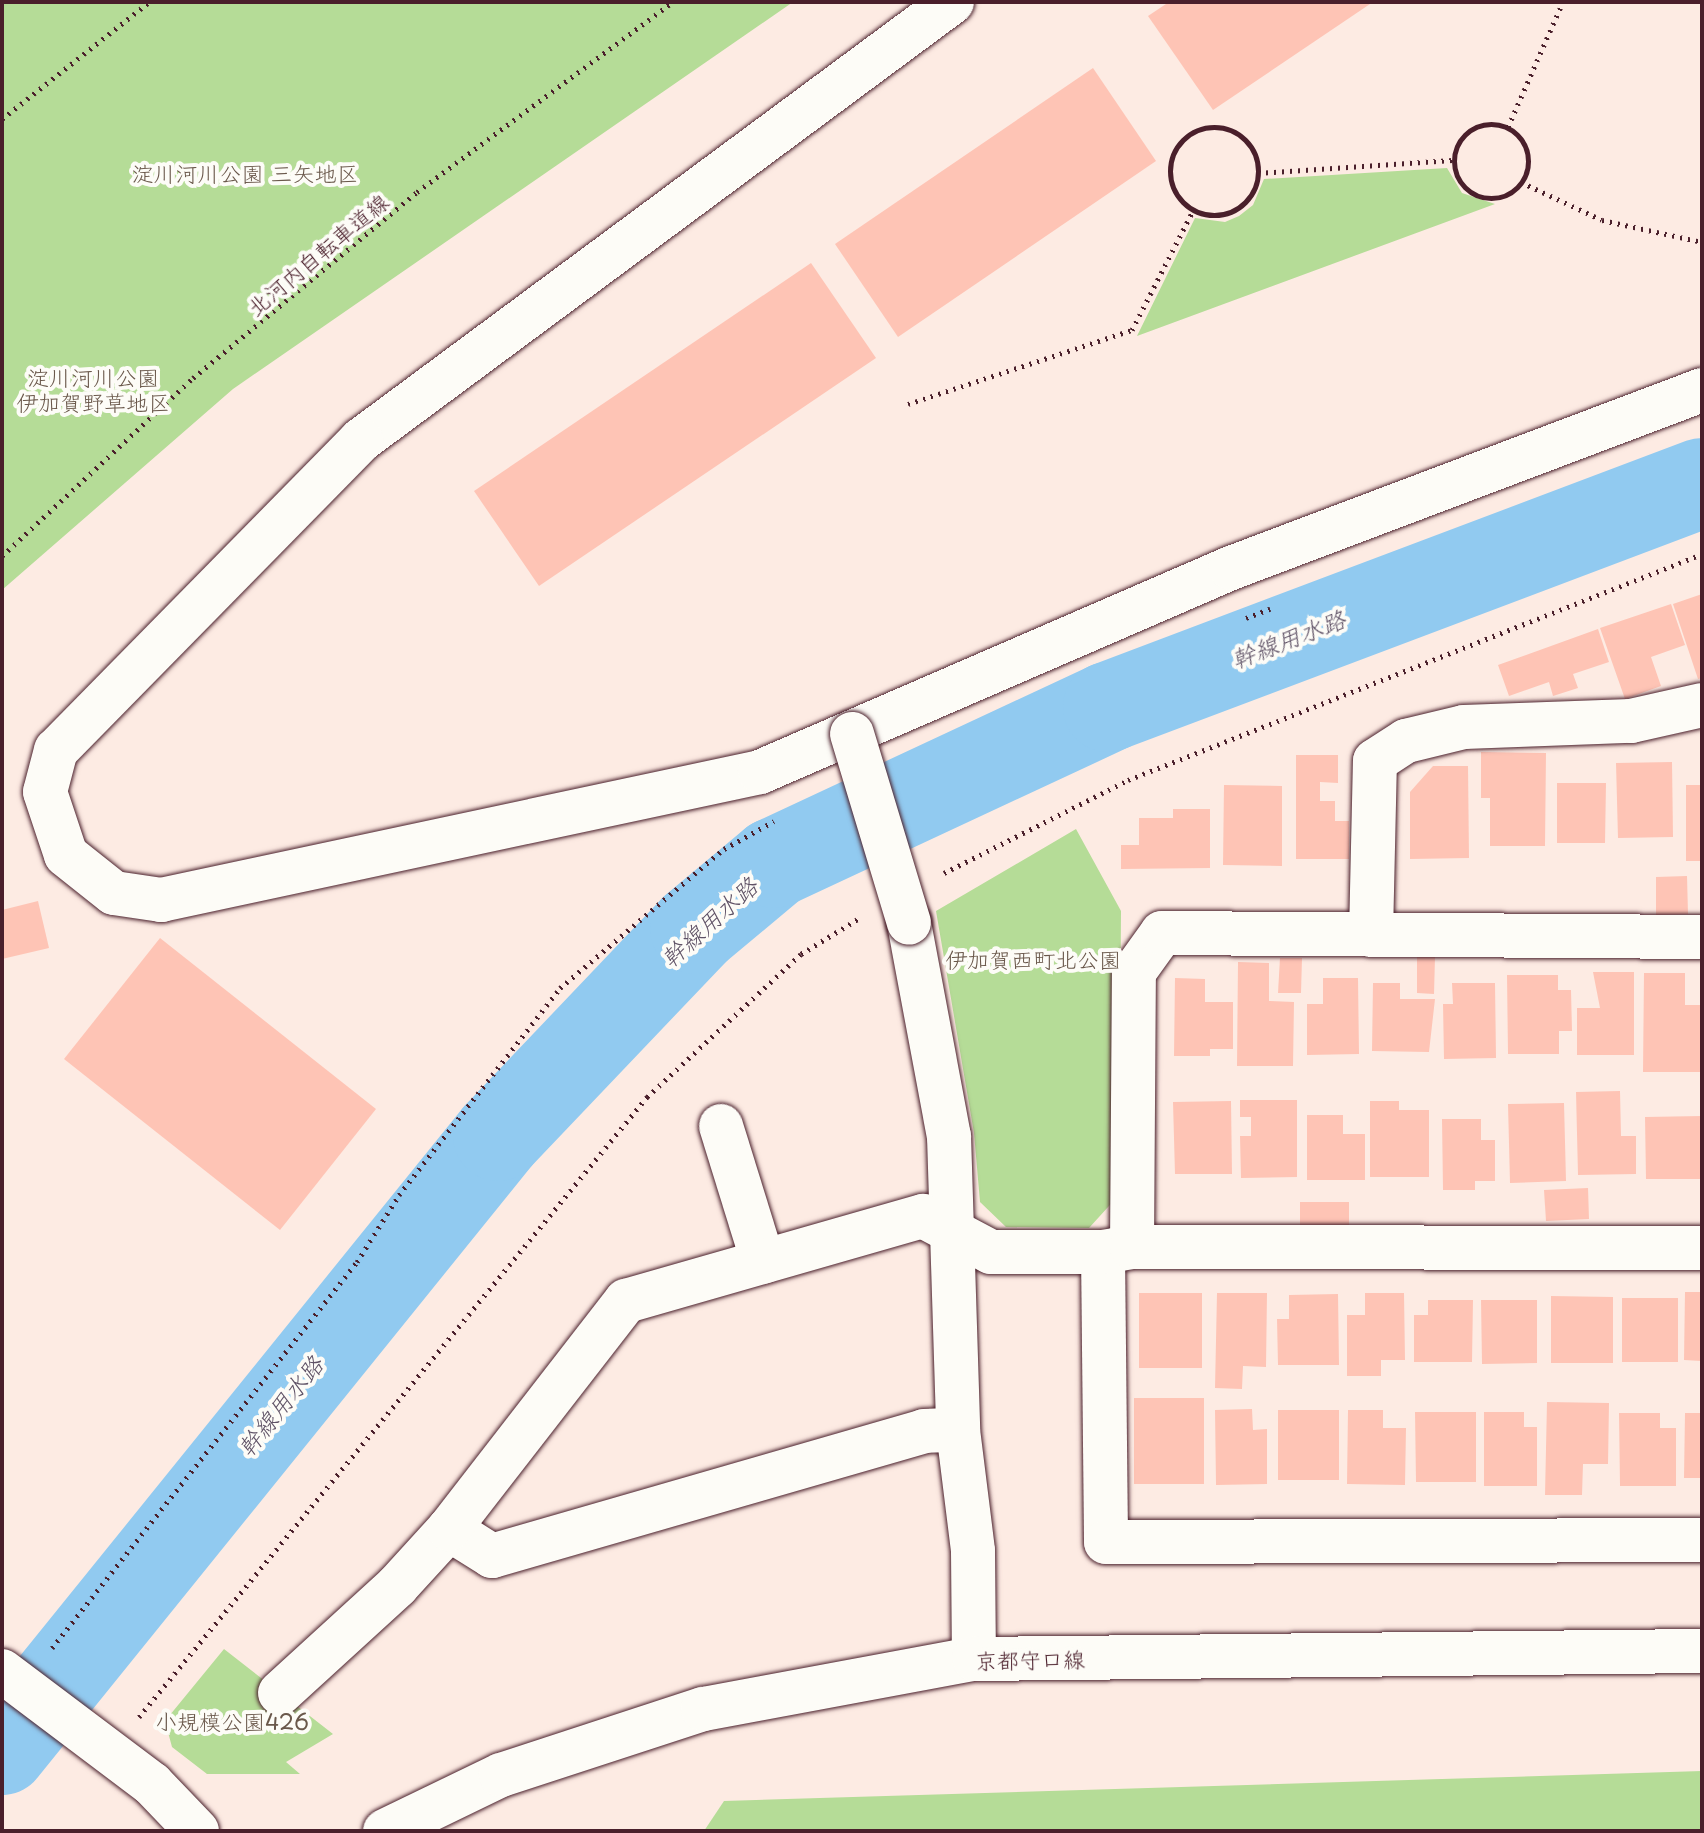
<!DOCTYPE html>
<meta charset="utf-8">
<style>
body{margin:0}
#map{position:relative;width:1704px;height:1833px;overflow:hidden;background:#fdebe3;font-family:"Playpen Sans","Klee One",sans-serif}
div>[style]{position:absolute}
.green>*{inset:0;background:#b5dc97}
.river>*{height:90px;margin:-45px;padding:0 45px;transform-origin:45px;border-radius:45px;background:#91caf0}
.building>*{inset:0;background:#fec4b5}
.path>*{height:5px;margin-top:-2.5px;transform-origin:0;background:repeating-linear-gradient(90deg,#4a1f2b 0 2px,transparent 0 8px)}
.path>.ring{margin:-2.5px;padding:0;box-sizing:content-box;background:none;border:5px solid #4a1f2b;border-radius:50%}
.roads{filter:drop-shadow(0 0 2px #4a1f2b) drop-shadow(0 0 2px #4a1f2b)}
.minor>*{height:44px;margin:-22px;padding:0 22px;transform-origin:22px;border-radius:22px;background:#fdfcf7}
.major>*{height:44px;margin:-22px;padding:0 22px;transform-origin:22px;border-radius:22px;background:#fdfcf7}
.bridges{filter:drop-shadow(0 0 2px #4a1f2b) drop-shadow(0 0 2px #4a1f2b)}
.minor-bridge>*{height:44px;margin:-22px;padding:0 22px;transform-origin:22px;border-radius:22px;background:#fdfcf7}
span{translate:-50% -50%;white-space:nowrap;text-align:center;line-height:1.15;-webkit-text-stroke:8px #fdfcf7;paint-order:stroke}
.park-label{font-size:22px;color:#6a584b}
.street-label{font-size:22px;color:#4a1f2b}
.water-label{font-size:24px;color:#5f5266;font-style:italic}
.frame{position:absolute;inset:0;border:4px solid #4a1f2b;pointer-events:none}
</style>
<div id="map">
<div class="green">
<div style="clip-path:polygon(2px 2px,793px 2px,233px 389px,2px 590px)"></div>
<div style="clip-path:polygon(1447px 168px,1462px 193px,1495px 204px,1137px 336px,1195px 218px,1225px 222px,1239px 216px,1253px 205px,1264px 179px)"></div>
<div style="clip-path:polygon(1076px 829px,1121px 911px,1119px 1195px,1089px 1228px,1006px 1227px,980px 1202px,974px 1133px,936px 911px)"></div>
<div style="clip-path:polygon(224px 1649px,333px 1734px,286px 1762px,300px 1774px,207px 1774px,172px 1747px,165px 1721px)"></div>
<div style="clip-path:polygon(1702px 1771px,1702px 1831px,704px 1831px,724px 1801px)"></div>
</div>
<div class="river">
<div style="left:2px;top:1750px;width:789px;rotate:-51.07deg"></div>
<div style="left:498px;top:1136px;width:286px;rotate:-46.4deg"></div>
<div style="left:695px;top:929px;width:103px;rotate:-39.9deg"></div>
<div style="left:774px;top:863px;width:369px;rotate:-25deg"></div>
<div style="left:1108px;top:707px;width:635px;rotate:-20.66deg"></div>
</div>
<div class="building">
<div style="clip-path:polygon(1169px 2px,1373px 2px,1213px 110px,1148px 16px)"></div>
<div style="clip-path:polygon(1093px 68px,1156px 161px,898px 337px,835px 244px)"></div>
<div style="clip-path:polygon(811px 263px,876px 358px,539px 586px,474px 491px)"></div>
<div style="clip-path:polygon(1702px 594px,1702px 678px,1698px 679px,1673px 604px)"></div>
<div style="clip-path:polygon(1671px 604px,1685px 645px,1651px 657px,1661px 686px,1625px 699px,1600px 628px)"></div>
<div style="clip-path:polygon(1598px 629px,1609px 662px,1573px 674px,1578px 688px,1553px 696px,1549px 682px,1509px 696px,1498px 665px)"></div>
<div style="clip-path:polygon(1481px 752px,1546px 753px,1545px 846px,1490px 846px,1490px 798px,1481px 798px)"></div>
<div style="clip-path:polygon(1296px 755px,1338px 755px,1338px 783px,1320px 782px,1320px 801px,1335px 801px,1335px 821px,1349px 821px,1349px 859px,1296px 859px)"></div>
<div style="clip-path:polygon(1672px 762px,1673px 837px,1618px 838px,1616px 763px)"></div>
<div style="clip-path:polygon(1433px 766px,1468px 766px,1469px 858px,1410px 859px,1410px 792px)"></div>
<div style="clip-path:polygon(1557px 783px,1606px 783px,1605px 843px,1557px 843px)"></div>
<div style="clip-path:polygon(1224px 785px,1282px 786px,1282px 866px,1223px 865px)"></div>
<div style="clip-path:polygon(1686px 785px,1702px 785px,1702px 861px,1686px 861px)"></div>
<div style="clip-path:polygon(1173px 809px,1210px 809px,1210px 868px,1121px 869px,1121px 845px,1139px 845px,1139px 818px,1173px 818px)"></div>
<div style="clip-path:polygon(1687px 876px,1688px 914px,1656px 915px,1656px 877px)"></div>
<div style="clip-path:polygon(38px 901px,49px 948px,2px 959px,2px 910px)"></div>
<div style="clip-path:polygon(160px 938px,376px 1109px,280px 1230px,64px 1059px)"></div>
<div style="clip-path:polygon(1417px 957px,1435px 957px,1434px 994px,1417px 993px)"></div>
<div style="clip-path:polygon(1280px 958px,1302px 958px,1301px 993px,1278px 993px)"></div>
<div style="clip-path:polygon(1238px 962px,1269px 963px,1269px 1001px,1294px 1002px,1293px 1066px,1237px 1066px)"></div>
<div style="clip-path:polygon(1593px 972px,1634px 972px,1634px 1055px,1577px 1055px,1577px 1008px,1600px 1008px)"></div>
<div style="clip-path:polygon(1644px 973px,1685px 973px,1685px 1005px,1702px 1005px,1702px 1072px,1643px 1072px)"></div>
<div style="clip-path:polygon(1507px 975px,1558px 975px,1558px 990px,1571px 990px,1572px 1031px,1559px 1031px,1559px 1054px,1508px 1054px)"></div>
<div style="clip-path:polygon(1175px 978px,1205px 979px,1205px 1002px,1233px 1002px,1233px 1049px,1210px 1049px,1210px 1056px,1174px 1056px)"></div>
<div style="clip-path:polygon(1323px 978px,1358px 978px,1359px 1054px,1307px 1055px,1307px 1004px,1323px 1004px)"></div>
<div style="clip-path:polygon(1373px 983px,1400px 983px,1400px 999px,1435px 999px,1429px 1052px,1372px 1051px)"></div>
<div style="clip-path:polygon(1452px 983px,1495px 983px,1496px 1058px,1444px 1059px,1443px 1004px,1453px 1004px)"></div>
<div style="clip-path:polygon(1620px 1091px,1621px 1136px,1636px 1136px,1636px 1174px,1578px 1175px,1576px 1092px)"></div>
<div style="clip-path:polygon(1240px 1100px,1297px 1100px,1297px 1177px,1241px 1178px,1240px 1136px,1251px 1136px,1251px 1117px,1240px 1117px)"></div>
<div style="clip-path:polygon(1231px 1101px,1232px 1174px,1175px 1174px,1173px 1102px)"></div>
<div style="clip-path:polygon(1370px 1101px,1399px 1101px,1399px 1110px,1429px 1110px,1429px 1177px,1370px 1177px)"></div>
<div style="clip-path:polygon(1564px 1103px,1566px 1181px,1510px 1183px,1508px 1104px)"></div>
<div style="clip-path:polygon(1307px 1115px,1343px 1115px,1343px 1134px,1365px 1134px,1365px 1180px,1307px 1180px)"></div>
<div style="clip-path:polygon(1702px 1116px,1702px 1179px,1646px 1179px,1645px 1117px)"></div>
<div style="clip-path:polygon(1442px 1119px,1481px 1119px,1481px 1140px,1495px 1140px,1495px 1181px,1475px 1181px,1475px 1190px,1443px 1190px)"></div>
<div style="clip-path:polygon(1588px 1188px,1589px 1219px,1546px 1221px,1544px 1190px)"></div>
<div style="clip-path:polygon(1300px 1202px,1349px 1202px,1349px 1225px,1300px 1225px)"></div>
<div style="clip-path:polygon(1685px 1292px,1702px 1292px,1702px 1361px,1684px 1360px)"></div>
<div style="clip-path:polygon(1139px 1293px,1202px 1293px,1202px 1368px,1139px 1368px)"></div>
<div style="clip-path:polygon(1217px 1293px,1267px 1293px,1266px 1367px,1243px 1366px,1242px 1389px,1215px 1388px)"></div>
<div style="clip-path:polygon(1365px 1293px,1404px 1293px,1405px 1360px,1381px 1360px,1381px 1376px,1347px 1376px,1347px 1315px,1365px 1315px)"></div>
<div style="clip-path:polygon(1338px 1294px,1339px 1365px,1278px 1365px,1277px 1319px,1289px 1319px,1289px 1295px)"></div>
<div style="clip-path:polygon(1551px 1296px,1613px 1297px,1613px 1363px,1551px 1363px)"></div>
<div style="clip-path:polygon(1622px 1298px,1678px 1298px,1678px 1362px,1622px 1362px)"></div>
<div style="clip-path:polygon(1428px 1300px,1473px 1300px,1472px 1362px,1414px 1362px,1414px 1315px,1428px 1315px)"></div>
<div style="clip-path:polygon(1481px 1300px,1537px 1300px,1537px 1363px,1482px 1364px)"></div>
<div style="clip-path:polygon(1134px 1398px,1204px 1398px,1204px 1484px,1134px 1484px)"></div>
<div style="clip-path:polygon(1547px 1402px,1609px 1403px,1608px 1464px,1583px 1464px,1582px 1495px,1545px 1495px)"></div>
<div style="clip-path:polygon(1252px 1409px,1253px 1430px,1267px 1429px,1267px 1484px,1216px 1485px,1215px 1410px)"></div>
<div style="clip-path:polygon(1278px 1410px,1339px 1410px,1339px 1480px,1278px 1480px)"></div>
<div style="clip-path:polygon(1348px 1410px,1383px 1410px,1383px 1428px,1406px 1428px,1405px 1485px,1347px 1484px)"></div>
<div style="clip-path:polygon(1415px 1412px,1476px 1412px,1476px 1482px,1416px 1482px)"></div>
<div style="clip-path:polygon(1484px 1412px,1524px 1412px,1524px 1427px,1537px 1427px,1537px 1486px,1484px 1486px)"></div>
<div style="clip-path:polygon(1619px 1413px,1660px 1413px,1660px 1428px,1676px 1428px,1676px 1486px,1620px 1486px)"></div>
<div style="clip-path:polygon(1685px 1413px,1702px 1413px,1702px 1478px,1684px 1478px)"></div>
</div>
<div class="path">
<div style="left:2px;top:119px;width:188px;rotate:-38.5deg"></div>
<div class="ring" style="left:1454px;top:124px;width:69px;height:69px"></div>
<div style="left:1508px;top:127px;width:137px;rotate:-66.3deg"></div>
<div class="ring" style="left:1170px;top:127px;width:83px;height:83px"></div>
<div style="left:1258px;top:173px;width:195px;rotate:-3.8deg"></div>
<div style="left:1521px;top:182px;width:89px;rotate:25.1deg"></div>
<div style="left:1602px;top:220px;width:102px;rotate:12.4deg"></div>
<div style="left:908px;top:404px;width:236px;rotate:-18.3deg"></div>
<div style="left:1132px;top:330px;width:134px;rotate:-62.9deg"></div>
<div style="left:2px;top:556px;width:261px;rotate:-43deg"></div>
<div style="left:193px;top:378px;width:291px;rotate:-39.7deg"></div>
<div style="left:417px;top:192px;width:319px;rotate:-36.6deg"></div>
<div style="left:1246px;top:618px;width:26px;rotate:-21deg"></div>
<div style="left:944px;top:873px;width:206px;rotate:-26.8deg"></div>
<div style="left:1128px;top:780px;width:617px;rotate:-21.49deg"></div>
<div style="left:52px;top:1648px;width:492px;rotate:-51.7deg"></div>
<div style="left:357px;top:1262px;width:79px;rotate:-57.9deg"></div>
<div style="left:399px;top:1195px;width:262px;rotate:-52.1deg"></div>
<div style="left:560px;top:988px;width:215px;rotate:-40.3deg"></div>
<div style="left:724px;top:849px;width:57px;rotate:-29.2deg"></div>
<div style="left:139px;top:1717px;width:802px;rotate:-50.67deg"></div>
<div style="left:647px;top:1097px;width:210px;rotate:-42.9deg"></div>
<div style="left:801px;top:954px;width:67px;rotate:-31.6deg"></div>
</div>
<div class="roads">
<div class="minor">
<div style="left:952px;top:2px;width:736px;rotate:143.46deg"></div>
<div style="left:361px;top:440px;width:435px;rotate:134.5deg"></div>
<div style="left:56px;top:750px;width:43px;rotate:104.7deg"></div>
<div style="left:45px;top:792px;width:66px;rotate:71.6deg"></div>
<div style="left:66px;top:855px;width:61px;rotate:38.4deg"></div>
<div style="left:114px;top:893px;width:48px;rotate:8.5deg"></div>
<div style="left:161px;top:900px;width:613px;rotate:-12.06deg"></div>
<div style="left:760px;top:772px;width:513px;rotate:-23.42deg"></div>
<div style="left:1231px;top:568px;width:504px;rotate:-20.7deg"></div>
<div style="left:909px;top:923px;width:217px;rotate:79.4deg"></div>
<div style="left:949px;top:1136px;width:294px;rotate:88.2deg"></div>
<div style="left:958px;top:1430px;width:122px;rotate:82.9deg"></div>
<div style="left:973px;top:1551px;width:108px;rotate:89.5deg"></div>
<div style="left:1371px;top:935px;width:174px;rotate:-88.7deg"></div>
<div style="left:1375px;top:761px;width:37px;rotate:-33deg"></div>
<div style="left:1406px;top:741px;width:60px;rotate:-13.6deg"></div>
<div style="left:1464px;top:727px;width:167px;rotate:-2.1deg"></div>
<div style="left:1631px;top:721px;width:73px;rotate:-12.7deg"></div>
<div style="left:721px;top:1126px;width:142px;rotate:72.8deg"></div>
<div style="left:1132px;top:1247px;width:275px;rotate:-89.6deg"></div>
<div style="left:1134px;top:972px;width:48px;rotate:-54.3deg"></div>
<div style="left:1162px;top:933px;width:540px;rotate:0.42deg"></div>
<div style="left:1103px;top:1252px;width:290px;rotate:89.4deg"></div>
<div style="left:1106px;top:1542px;width:596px;rotate:-0.19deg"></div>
<div style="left:449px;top:1529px;width:51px;rotate:32.1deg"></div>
<div style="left:492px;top:1556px;width:450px;rotate:-16.1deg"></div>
<div style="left:924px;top:1431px;width:34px;rotate:-2deg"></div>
<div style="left:2px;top:1671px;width:188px;rotate:37deg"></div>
<div style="left:152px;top:1784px;width:65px;rotate:46.2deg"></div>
<div style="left:280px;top:1693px;width:159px;rotate:-42.4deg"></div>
<div style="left:397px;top:1586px;width:77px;rotate:-47.6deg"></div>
<div style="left:449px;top:1529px;width:289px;rotate:-52.2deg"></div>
<div style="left:626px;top:1301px;width:309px;rotate:-16deg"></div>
<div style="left:923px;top:1216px;width:77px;rotate:27.9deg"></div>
<div style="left:991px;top:1252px;width:112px"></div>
<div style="left:1103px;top:1252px;width:29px;rotate:-10deg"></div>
<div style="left:1132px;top:1247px;width:570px;rotate:0.1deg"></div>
</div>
<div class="major">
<div style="left:385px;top:1831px;width:129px;rotate:-25.8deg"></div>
<div style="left:501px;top:1775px;width:213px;rotate:-18.1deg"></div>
<div style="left:703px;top:1709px;width:276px;rotate:-10.5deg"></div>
<div style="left:974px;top:1659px;width:728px;rotate:-0.63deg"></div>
</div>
</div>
<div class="bridges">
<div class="minor-bridge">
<div style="left:852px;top:734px;width:197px;rotate:73.2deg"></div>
</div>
</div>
<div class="park-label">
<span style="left:245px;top:173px">淀川河川公園 三矢地区</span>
<span style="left:93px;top:389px">淀川河川公園<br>伊加賀野草地区</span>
<span style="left:1033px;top:959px">伊加賀西町北公園</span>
<span style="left:232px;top:1721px">小規模公園426</span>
</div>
<div class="street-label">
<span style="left:317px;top:254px;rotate:-40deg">北河内自転車道線</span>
<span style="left:1030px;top:1659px;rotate:-1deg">京都守口線</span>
</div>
<div class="water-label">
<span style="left:1288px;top:639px;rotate:-21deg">幹線用水路</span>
<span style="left:709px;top:922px;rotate:-42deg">幹線用水路</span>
<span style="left:280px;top:1406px;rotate:-51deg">幹線用水路</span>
</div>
<div class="frame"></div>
</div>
